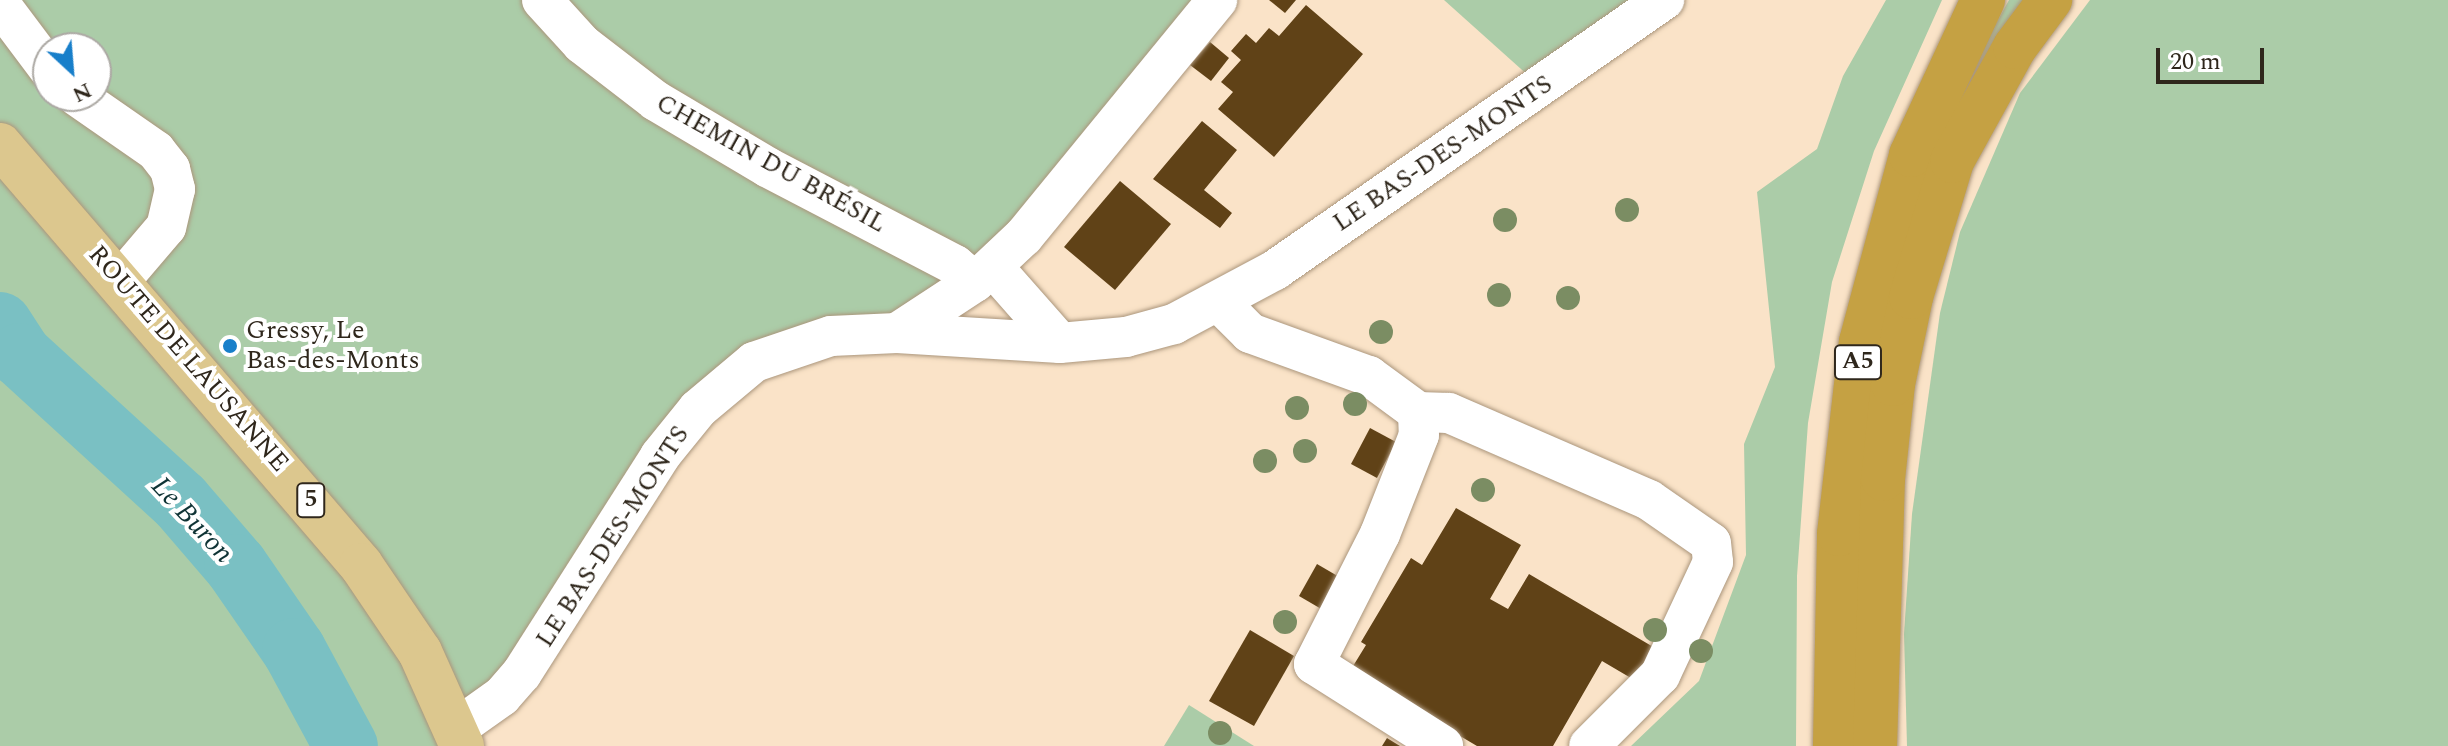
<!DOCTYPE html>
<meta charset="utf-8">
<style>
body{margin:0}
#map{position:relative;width:2448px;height:746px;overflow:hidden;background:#fae3c8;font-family:Spectral,serif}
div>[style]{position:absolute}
.green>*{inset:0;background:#abcca8}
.river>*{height:64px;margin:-32px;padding:0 32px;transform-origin:32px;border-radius:32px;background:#7ac0c3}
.building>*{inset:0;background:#604217}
.roads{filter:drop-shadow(0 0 2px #ab967c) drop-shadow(0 0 2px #ab967c)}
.minor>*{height:40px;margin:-20px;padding:0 20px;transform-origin:20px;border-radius:20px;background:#fff}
.major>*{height:44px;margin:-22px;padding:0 22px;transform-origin:22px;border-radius:22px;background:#dcc78e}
.highway>*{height:44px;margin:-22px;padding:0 22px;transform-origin:22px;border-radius:22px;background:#c5a143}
.trees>*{width:24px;height:24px;margin:-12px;border-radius:50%;background:#7b8d63}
.dots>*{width:22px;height:22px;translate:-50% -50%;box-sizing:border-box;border:4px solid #fff;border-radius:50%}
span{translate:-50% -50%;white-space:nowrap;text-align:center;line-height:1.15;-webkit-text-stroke:8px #fff;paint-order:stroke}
.shield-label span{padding:2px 6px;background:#fff;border:2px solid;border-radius:6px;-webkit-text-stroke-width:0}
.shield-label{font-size:24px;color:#2f271c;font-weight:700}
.street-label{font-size:26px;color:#2f271c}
.poi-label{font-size:26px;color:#2f271c}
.left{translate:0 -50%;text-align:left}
.water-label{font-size:28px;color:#0f3335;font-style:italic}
.north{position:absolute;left:32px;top:32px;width:80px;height:80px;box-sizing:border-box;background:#fff;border:2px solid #aca9a4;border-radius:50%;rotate:154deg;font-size:22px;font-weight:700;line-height:32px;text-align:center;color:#2f271c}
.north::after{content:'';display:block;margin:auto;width:28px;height:36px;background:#187fca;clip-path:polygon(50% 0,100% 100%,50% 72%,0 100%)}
.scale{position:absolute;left:2156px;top:48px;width:108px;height:36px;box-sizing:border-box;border:4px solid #2f271c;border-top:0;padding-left:10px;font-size:24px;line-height:28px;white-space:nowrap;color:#2f271c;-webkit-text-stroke:6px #fff;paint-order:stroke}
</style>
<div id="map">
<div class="green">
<div style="clip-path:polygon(evenodd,0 0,1217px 0,959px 294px,754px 362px,462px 746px,0 746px,0 0,48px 48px,96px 48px,96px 96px,48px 96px,48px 48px)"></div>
<div style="clip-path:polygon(1444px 0,1664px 0,1541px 87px)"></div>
<div style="clip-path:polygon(1886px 0,1942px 0,1874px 151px,1832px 282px,1808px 423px,1797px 576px,1796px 746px,1631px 746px,1699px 681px,1746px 555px,1744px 444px,1775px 367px,1757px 192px,1817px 149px,1843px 76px)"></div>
<div style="clip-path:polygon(2009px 0,2025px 0,1954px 116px,1976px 60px)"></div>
<div style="clip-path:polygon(2090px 0,2448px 0,2448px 746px,1907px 746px,1904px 634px,1912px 514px,1940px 313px,1960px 232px,2020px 93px)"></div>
<div style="clip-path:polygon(1189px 705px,1254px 746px,1164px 746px)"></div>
</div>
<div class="river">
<div style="left:0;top:324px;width:37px;rotate:57deg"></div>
<div style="left:20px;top:355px;width:217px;rotate:42.4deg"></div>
<div style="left:180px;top:501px;width:86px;rotate:49.3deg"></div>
<div style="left:236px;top:566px;width:102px;rotate:55.4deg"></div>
<div style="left:294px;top:650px;width:109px;rotate:61.6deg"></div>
</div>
<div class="building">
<div style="clip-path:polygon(1269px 0,1296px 0,1285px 13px)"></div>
<div style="clip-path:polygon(1306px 5px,1363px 54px,1274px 157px,1218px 109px,1233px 92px,1221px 82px,1241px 60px,1231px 51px,1246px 34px,1256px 43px,1269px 28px,1279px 36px)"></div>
<div style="clip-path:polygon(1210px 42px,1229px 58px,1211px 81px,1190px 65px)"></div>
<div style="clip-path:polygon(1202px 121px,1237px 150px,1204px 190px,1232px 213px,1220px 228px,1153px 179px)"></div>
<div style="clip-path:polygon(1120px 181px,1171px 224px,1115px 290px,1064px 247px)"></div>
<div style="clip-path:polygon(1370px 428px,1396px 442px,1377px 478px,1351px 464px)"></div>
<div style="clip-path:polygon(1456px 508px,1521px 545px,1490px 599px,1508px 609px,1529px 574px,1655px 648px,1636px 681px,1602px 661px,1553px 746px,1477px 746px,1350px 671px,1366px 645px,1361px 642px,1411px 558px,1422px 565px)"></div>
<div style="clip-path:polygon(1317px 564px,1341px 578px,1323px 610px,1299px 596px)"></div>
<div style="clip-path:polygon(1250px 630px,1294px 656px,1254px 726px,1209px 701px)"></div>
<div style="clip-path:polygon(1387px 738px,1400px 746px,1382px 746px)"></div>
</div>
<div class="roads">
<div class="minor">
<div style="left:542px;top:0;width:59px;rotate:47.7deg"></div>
<div style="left:582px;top:44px;width:93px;rotate:37.6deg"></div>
<div style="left:656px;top:101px;width:129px;rotate:30.7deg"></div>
<div style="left:767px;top:167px;width:212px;rotate:27.5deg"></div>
<div style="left:955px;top:265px;width:26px;rotate:40deg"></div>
<div style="left:0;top:4px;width:80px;rotate:53.1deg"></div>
<div style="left:77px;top:96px;width:96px;rotate:34.8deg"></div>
<div style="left:156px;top:151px;width:23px;rotate:52deg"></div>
<div style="left:170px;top:169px;width:21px;rotate:76deg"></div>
<div style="left:175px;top:189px;width:39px;rotate:103deg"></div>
<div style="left:166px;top:227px;width:71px;rotate:130.4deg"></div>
<div style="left:993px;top:267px;width:101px;rotate:48.6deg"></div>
<div style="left:1220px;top:303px;width:42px;rotate:45deg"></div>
<div style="left:1250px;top:333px;width:127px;rotate:19.9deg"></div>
<div style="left:1369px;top:376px;width:61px;rotate:36.3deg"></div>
<div style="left:1418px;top:412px;width:23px;rotate:88deg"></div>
<div style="left:1419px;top:435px;width:106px;rotate:111.5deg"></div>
<div style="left:1380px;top:534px;width:146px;rotate:116.9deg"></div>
<div style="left:1314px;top:664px;width:153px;rotate:32.4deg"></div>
<div style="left:897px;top:333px;width:93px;rotate:-33.2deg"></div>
<div style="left:975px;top:282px;width:67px;rotate:-43.2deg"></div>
<div style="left:1024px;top:236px;width:305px;rotate:-50.7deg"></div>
<div style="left:1418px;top:412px;width:31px;rotate:2deg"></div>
<div style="left:1449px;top:413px;width:218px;rotate:23.5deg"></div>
<div style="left:1649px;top:500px;width:75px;rotate:34.7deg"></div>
<div style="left:1711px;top:543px;width:19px;rotate:84deg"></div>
<div style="left:1713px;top:562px;width:125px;rotate:115.1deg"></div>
<div style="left:1660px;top:675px;width:100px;rotate:135deg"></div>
<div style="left:457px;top:728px;width:55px;rotate:-35.4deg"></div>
<div style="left:502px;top:696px;width:30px;rotate:-49deg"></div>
<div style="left:522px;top:673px;width:257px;rotate:-57.5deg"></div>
<div style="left:660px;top:456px;width:60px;rotate:-51deg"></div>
<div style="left:698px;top:409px;width:73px;rotate:-40deg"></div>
<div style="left:754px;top:362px;width:81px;rotate:-18.7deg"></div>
<div style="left:831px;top:336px;width:66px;rotate:-2.6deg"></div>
<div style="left:897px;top:333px;width:163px;rotate:3.5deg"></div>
<div style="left:1060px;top:343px;width:66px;rotate:-5.2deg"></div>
<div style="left:1126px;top:337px;width:50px;rotate:-15.2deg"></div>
<div style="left:1174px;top:324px;width:115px;rotate:-28.1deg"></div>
<div style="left:1275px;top:270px;width:474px;rotate:-34.8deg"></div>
</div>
<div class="major">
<div style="left:0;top:145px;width:554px;rotate:49.32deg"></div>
<div style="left:361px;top:565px;width:105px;rotate:55.9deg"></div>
<div style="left:420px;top:652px;width:103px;rotate:65.9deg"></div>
</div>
<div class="highway">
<div style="left:1835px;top:746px;width:212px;rotate:-88.9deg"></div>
<div style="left:1839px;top:534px;width:193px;rotate:-83.5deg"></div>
<div style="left:1861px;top:342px;width:194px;rotate:-75deg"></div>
<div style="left:1911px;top:155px;width:171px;rotate:-65.1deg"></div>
<div style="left:1875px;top:746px;width:267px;rotate:-88.3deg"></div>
<div style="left:1883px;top:479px;width:96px;rotate:-84deg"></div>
<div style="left:1893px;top:384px;width:89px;rotate:-78.3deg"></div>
<div style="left:1911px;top:297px;width:142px;rotate:-73.2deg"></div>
<div style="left:1952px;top:161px;width:130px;rotate:-61.1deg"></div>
<div style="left:2015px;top:47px;width:59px;rotate:-53.3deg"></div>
</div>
</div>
<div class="trees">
<div style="left:1627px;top:210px"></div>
<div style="left:1505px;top:220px"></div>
<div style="left:1499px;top:295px"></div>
<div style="left:1568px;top:298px"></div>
<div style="left:1381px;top:332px"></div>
<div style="left:1355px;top:404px"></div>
<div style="left:1297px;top:408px"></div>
<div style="left:1305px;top:451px"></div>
<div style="left:1265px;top:461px"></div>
<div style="left:1483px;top:490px"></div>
<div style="left:1285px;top:622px"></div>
<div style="left:1655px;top:630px"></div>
<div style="left:1701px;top:651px"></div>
<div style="left:1220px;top:733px"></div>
</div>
<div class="dots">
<div style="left:230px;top:346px;background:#187fca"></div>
</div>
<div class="shield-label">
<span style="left:1858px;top:362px">A5</span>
<span style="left:311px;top:500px">5</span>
</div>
<div class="street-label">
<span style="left:1443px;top:154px;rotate:-34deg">LE BAS-DES-MONTS</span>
<span style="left:771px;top:164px;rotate:29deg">CHEMIN DU BRÉSIL</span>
<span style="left:188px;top:359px;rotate:49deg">ROUTE DE LAUSANNE</span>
<span style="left:613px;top:537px;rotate:-57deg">LE BAS-DES-MONTS</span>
</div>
<div class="poi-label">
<span class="left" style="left:246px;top:346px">Gressy, Le<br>Bas-des-Monts</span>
</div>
<div class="water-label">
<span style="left:192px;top:520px;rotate:47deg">Le Buron</span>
</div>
<div class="north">N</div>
<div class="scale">20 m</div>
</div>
